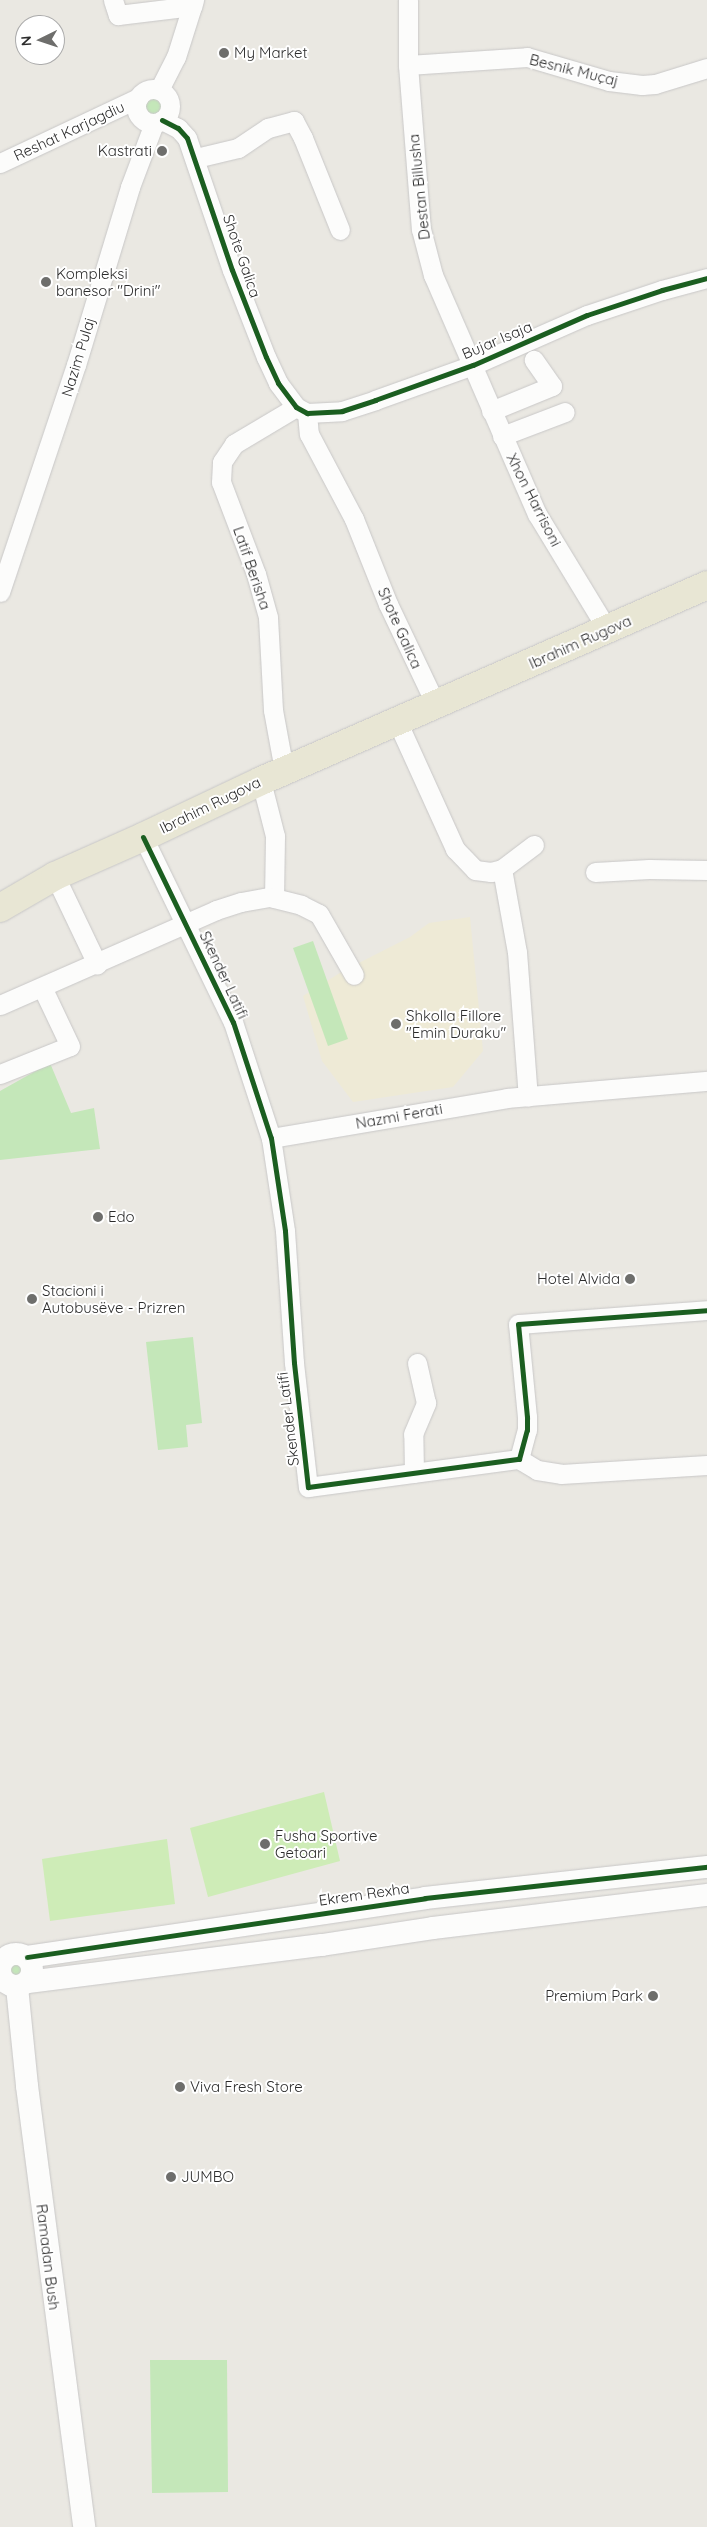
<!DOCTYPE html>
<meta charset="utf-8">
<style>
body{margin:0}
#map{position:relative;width:707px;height:2527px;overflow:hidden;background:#eae8e2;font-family:Quicksand,sans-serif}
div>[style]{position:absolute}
.education>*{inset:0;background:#eeead6}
.green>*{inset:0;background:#c4e7b9}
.round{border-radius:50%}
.pitch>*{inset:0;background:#ceecb7}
.roads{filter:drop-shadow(0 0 1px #c8c7c7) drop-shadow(0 0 1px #c8c7c7)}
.minor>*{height:19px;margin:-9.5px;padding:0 9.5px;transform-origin:9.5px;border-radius:9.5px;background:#fcfcfb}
.minor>.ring{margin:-9.5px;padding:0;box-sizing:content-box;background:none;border:19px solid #fcfcfb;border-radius:50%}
.tertiary>*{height:22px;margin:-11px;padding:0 11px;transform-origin:11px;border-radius:11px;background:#fcfcfb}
.tertiary>.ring{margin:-11px;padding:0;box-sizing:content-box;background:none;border:22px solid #fcfcfb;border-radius:50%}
.primary>*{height:28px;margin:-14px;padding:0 14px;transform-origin:14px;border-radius:14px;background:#e8e6d4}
.cycleway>*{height:5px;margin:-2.5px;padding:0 2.5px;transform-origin:2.5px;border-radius:2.5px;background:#1b5e20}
.dots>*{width:14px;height:14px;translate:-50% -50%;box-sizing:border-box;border:2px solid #fff;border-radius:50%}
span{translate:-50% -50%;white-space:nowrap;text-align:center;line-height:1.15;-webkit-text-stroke:4px #fff;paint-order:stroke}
.poi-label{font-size:15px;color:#2c2c2c}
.left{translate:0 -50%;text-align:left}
.right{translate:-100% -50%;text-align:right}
.street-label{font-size:15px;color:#2c2c2c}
.north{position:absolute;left:15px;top:15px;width:50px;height:50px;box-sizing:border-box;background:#fff;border:1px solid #ababab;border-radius:50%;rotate:266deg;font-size:14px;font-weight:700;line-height:20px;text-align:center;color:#2c2c2c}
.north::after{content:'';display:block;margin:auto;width:18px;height:22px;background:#6e6e6c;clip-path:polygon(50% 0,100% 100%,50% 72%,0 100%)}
</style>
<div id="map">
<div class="education">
<div style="clip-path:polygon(470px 917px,483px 1051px,453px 1087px,353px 1102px,322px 1061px,303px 996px,343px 971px,410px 937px,429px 923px)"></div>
</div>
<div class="green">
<div class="round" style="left:141px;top:93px;width:24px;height:24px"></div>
<div style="clip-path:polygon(313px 941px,348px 1039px,328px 1046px,293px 948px)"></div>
<div style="clip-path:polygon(50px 1063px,71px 1113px,94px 1108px,100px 1149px,0 1160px,0 1091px)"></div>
<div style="clip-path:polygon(193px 1337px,202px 1423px,186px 1425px,188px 1447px,158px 1450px,146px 1342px)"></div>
<div style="clip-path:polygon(14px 1957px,18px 1957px,29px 1968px,29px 1972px,9px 1980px,4px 1973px,5px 1965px)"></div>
<div style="clip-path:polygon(150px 2360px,227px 2360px,228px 2492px,152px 2493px)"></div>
</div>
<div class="pitch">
<div style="clip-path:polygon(324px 1792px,340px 1861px,208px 1897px,190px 1828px)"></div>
<div style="clip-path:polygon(167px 1839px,175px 1904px,50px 1921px,42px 1859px)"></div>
</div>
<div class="roads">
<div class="minor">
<div style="left:113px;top:0;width:16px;rotate:72deg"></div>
<div style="left:118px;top:15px;width:75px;rotate:-6.9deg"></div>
<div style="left:408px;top:0;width:65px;rotate:90deg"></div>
<div style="left:408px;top:65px;width:165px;rotate:85.5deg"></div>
<div style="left:421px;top:229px;width:48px;rotate:75.4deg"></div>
<div style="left:433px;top:275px;width:261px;rotate:66.5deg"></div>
<div style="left:537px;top:514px;width:135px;rotate:58.7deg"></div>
<div style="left:408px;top:65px;width:119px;rotate:-3.8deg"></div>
<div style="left:527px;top:57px;width:85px;rotate:16.3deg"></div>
<div style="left:609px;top:81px;width:33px;rotate:7deg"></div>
<div style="left:642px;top:85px;width:13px;rotate:-4deg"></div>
<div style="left:655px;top:84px;width:54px;rotate:-17.1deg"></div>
<div class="ring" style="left:136px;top:89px;width:15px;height:15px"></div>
<div style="left:159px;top:90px;width:37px;rotate:-63deg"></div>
<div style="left:176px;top:57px;width:60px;rotate:-72.5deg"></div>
<div style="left:162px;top:120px;width:18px;rotate:27deg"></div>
<div style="left:178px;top:128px;width:13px;rotate:48deg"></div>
<div style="left:187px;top:138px;width:139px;rotate:71.2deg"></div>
<div style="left:232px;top:270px;width:93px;rotate:68.7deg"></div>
<div style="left:266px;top:357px;width:29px;rotate:65deg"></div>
<div style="left:278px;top:383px;width:30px;rotate:53deg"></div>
<div style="left:296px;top:407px;width:13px;rotate:29deg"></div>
<div style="left:307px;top:413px;width:35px;rotate:-3deg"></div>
<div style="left:342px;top:411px;width:35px;rotate:-18deg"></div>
<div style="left:375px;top:400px;width:104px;rotate:-19.7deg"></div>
<div style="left:473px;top:365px;width:124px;rotate:-23.7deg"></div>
<div style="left:587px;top:315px;width:79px;rotate:-18.4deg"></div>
<div style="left:662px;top:290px;width:47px;rotate:-14.9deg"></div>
<div style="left:196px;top:158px;width:43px;rotate:-13.4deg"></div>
<div style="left:238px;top:148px;width:36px;rotate:-34deg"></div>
<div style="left:268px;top:128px;width:27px;rotate:-15deg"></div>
<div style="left:294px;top:121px;width:19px;rotate:62deg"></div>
<div style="left:303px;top:138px;width:99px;rotate:68.1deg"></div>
<div style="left:0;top:163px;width:153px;rotate:-25.2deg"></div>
<div style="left:491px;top:411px;width:66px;rotate:-22.3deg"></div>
<div style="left:552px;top:386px;width:32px;rotate:-125deg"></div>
<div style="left:307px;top:413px;width:21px;rotate:85deg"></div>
<div style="left:309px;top:434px;width:96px;rotate:62.1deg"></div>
<div style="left:354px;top:519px;width:92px;rotate:68.2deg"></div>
<div style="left:388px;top:604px;width:112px;rotate:64.6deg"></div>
<div style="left:502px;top:436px;width:67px;rotate:-20.9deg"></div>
<div style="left:0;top:592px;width:239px;rotate:-71.5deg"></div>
<div style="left:76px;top:365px;width:186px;rotate:-73.1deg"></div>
<div style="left:130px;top:187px;width:68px;rotate:-69.4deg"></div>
<div style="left:397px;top:721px;width:141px;rotate:65.6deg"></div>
<div style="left:455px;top:849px;width:29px;rotate:46deg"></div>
<div style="left:475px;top:870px;width:16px;rotate:7deg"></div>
<div style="left:491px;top:872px;width:11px;rotate:-15deg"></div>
<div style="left:502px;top:869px;width:40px;rotate:-37deg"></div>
<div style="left:284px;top:770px;width:61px;rotate:-100.4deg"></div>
<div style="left:273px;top:710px;width:93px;rotate:-93.1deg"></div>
<div style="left:268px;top:617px;width:45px;rotate:-105.6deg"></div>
<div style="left:256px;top:574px;width:98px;rotate:-110.8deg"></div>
<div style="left:221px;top:482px;width:20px;rotate:-87deg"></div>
<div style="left:222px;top:462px;width:22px;rotate:-56deg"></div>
<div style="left:234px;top:444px;width:72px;rotate:-30.8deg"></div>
<div style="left:261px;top:781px;width:57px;rotate:75.7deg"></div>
<div style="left:275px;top:836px;width:62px;rotate:90.9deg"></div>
<div style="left:143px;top:837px;width:206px;rotate:64.1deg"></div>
<div style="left:233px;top:1022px;width:122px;rotate:71.9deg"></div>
<div style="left:271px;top:1138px;width:94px;rotate:81.4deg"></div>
<div style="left:285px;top:1231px;width:132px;rotate:86.1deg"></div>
<div style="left:294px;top:1363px;width:125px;rotate:83.6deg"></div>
<div style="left:308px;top:1487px;width:213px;rotate:-7.6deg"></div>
<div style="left:519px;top:1459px;width:30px;rotate:-75deg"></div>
<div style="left:527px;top:1430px;width:13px;rotate:-90deg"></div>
<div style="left:527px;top:1417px;width:93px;rotate:-95.5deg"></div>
<div style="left:518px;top:1324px;width:190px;rotate:-4.2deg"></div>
<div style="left:502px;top:869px;width:84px;rotate:79.8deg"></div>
<div style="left:517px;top:952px;width:145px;rotate:85.7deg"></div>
<div style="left:595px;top:872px;width:54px;rotate:-3.2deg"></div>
<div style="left:649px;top:869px;width:58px;rotate:1deg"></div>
<div style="left:55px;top:876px;width:98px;rotate:64.5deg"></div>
<div style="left:0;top:1005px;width:236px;rotate:-23.7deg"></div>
<div style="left:216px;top:910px;width:26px;rotate:-18deg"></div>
<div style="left:241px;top:902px;width:29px;rotate:-10deg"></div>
<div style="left:270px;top:897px;width:32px;rotate:14deg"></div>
<div style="left:301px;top:905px;width:20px;rotate:27deg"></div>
<div style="left:319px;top:914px;width:70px;rotate:60.2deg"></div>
<div style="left:0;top:1074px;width:75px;rotate:-21.8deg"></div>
<div style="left:70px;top:1046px;width:65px;rotate:-115.4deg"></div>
<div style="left:271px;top:1138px;width:239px;rotate:-9.6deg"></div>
<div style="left:507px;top:1098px;width:201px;rotate:-4.9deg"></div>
<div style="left:519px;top:1459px;width:21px;rotate:31deg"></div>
<div style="left:537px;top:1470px;width:24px;rotate:9deg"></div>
<div style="left:561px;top:1474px;width:146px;rotate:-3.5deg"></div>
<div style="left:414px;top:1473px;width:39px;rotate:-91deg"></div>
<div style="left:413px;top:1434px;width:34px;rotate:-67deg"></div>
<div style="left:426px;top:1403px;width:41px;rotate:-102.7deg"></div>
</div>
<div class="tertiary">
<div class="ring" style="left:0;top:1954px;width:10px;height:10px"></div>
<div style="left:27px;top:1957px;width:402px;rotate:-8.4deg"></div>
<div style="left:425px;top:1898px;width:284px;rotate:-6.3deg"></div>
<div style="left:28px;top:1982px;width:296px;rotate:-7.2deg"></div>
<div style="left:322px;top:1945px;width:112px;rotate:-8.7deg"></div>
<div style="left:433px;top:1928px;width:276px;rotate:-6.9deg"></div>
<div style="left:17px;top:1987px;width:100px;rotate:84.2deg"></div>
<div style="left:27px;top:2086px;width:445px;rotate:82.6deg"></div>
</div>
<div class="primary">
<div style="left:0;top:908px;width:64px;rotate:-30.2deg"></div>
<div style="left:55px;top:876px;width:96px;rotate:-23.9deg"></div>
<div style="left:143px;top:837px;width:131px;rotate:-25.4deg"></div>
<div style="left:261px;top:781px;width:487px;rotate:-23.7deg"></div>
</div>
</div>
<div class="cycleway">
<div style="left:162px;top:120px;width:18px;rotate:27deg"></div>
<div style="left:178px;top:128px;width:13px;rotate:48deg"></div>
<div style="left:187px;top:138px;width:139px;rotate:71.2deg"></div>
<div style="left:232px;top:270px;width:93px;rotate:68.7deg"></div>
<div style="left:266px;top:357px;width:29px;rotate:65deg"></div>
<div style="left:278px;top:383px;width:30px;rotate:53deg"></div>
<div style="left:296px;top:407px;width:13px;rotate:29deg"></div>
<div style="left:307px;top:413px;width:35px;rotate:-3deg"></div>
<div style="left:342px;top:411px;width:35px;rotate:-18deg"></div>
<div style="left:375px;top:400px;width:104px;rotate:-19.7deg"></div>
<div style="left:473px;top:365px;width:124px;rotate:-23.7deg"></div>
<div style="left:587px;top:315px;width:79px;rotate:-18.4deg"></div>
<div style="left:662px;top:290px;width:47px;rotate:-14.9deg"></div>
<div style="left:143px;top:837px;width:206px;rotate:64.1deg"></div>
<div style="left:233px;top:1022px;width:122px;rotate:71.9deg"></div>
<div style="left:271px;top:1138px;width:94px;rotate:81.4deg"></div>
<div style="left:285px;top:1231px;width:132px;rotate:86.1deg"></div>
<div style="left:294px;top:1363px;width:125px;rotate:83.6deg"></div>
<div style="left:308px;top:1487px;width:213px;rotate:-7.6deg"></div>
<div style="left:519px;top:1459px;width:30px;rotate:-75deg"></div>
<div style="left:527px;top:1430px;width:13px;rotate:-90deg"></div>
<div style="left:527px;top:1417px;width:93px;rotate:-95.5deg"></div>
<div style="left:518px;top:1324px;width:190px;rotate:-4.2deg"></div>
<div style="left:27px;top:1957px;width:402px;rotate:-8.4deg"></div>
<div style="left:425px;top:1898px;width:284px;rotate:-6.3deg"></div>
</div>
<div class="dots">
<div style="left:224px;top:53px;background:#6e6e6c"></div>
<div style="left:162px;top:151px;background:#6e6e6c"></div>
<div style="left:46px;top:282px;background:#6e6e6c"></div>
<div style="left:396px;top:1024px;background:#6e6e6c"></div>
<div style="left:98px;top:1217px;background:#6e6e6c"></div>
<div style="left:630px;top:1279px;background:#6e6e6c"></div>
<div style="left:32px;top:1299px;background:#6e6e6c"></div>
<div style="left:265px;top:1844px;background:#6e6e6c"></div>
<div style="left:653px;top:1996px;background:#6e6e6c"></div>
<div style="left:180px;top:2087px;background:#6e6e6c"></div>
<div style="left:171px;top:2177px;background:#6e6e6c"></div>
</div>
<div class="poi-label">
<span class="left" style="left:234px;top:53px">My Market</span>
<span class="right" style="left:152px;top:151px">Kastrati</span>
<span class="left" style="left:56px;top:282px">Kompleksi<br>banesor "Drini"</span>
<span class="left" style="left:406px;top:1024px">Shkolla Fillore<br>"Emin Duraku"</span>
<span class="left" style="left:108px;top:1217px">Edo</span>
<span class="right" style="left:620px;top:1279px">Hotel Alvida</span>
<span class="left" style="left:42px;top:1299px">Stacioni i<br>Autobusëve - Prizren</span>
<span class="left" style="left:275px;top:1844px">Fusha Sportive<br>Getoari</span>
<span class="right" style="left:643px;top:1996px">Premium Park</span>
<span class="left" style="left:190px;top:2087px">Viva Fresh Store</span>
<span class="left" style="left:181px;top:2177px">JUMBO</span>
</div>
<div class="street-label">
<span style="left:574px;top:70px;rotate:14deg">Besnik Muçaj</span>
<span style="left:69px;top:131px;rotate:-25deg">Reshat Karjagdiu</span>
<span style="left:419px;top:187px;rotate:-96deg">Destan Billusha</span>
<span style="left:242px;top:256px;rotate:71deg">Shote Galica</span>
<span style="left:497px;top:340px;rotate:-23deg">Bujar Isaja</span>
<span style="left:78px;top:357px;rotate:-73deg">Nazim Pulaj</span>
<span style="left:534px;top:500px;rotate:63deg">Xhon Harrisoni</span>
<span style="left:252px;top:568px;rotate:71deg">Latif Berisha</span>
<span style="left:400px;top:628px;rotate:66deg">Shote Galica</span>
<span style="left:580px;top:642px;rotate:-24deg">Ibrahim Rugova</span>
<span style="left:210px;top:805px;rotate:-26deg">Ibrahim Rugova</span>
<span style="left:224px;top:975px;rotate:65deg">Skender Latifi</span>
<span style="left:399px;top:1116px;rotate:-10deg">Nazmi Ferati</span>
<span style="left:288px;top:1419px;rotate:-97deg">Skender Latifi</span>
<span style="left:364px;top:1894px;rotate:-8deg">Ekrem Rexha</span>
<span style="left:48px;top:2257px;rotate:83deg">Ramadan Bush</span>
</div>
<div class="north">N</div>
</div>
